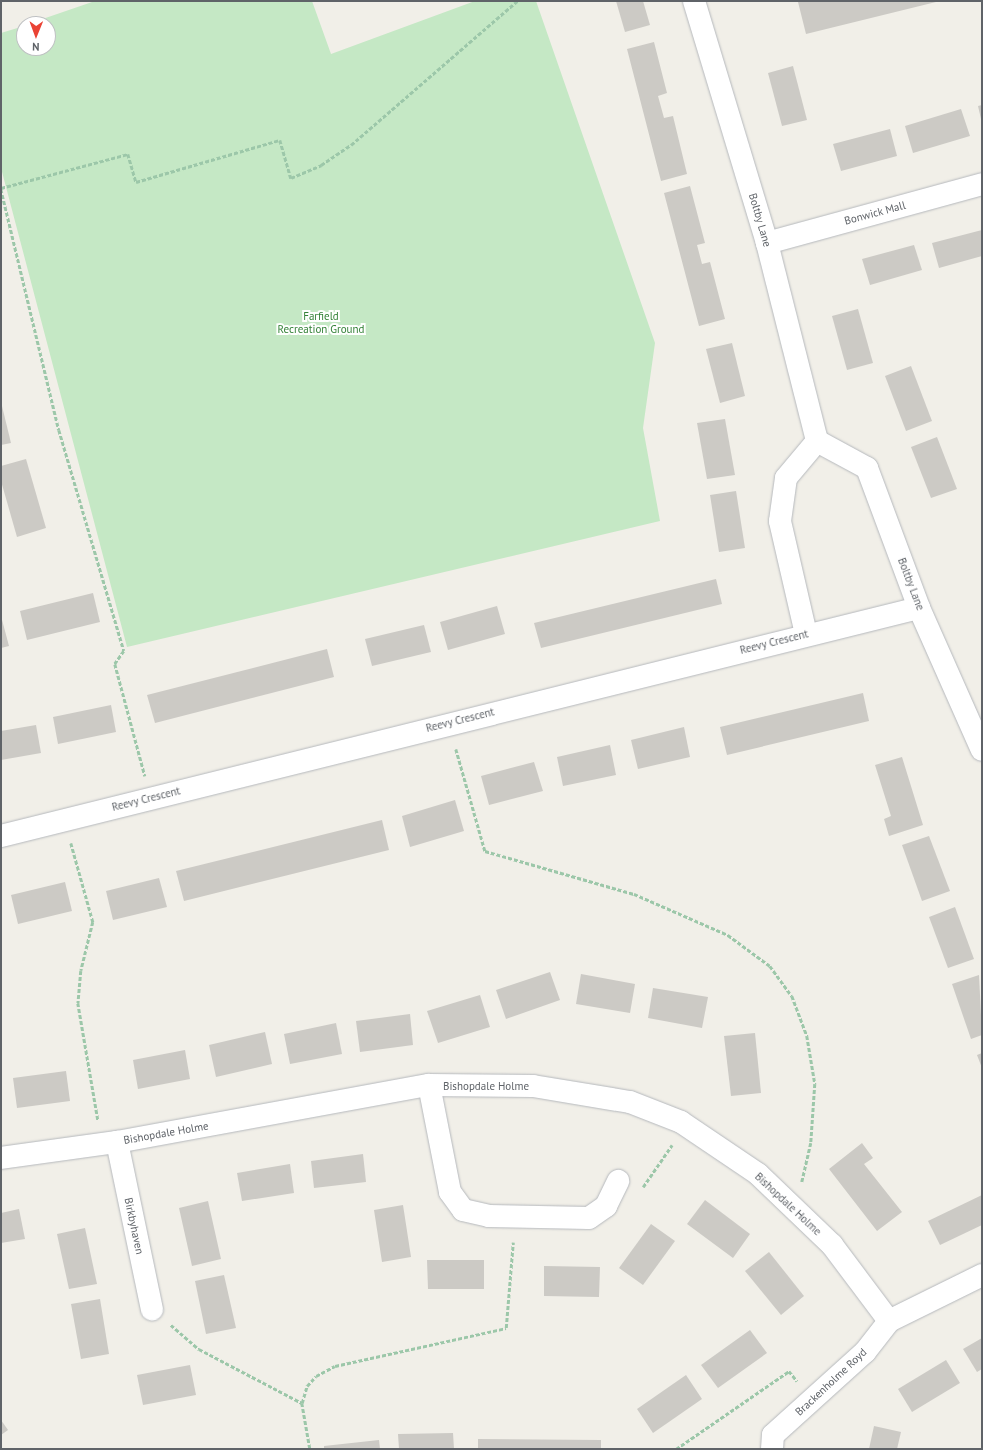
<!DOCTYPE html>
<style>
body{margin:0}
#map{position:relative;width:983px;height:1450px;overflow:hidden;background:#f1efe8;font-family:"PT Sans",sans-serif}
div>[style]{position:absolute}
.green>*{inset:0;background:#c5e8c5}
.building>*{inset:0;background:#cccac5}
.path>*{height:2.5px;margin-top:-1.25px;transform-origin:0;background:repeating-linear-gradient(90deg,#9cc7a9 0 4px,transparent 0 6px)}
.roads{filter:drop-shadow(0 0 1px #b5b8bc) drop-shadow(0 0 1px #b5b8bc)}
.street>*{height:22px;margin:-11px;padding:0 11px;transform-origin:11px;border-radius:11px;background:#fff}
span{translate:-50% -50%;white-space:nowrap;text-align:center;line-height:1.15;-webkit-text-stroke:4px #fff;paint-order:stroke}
.street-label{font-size:11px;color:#5f6368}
.park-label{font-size:11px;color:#348238}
.frame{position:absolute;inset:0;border:2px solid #5f6368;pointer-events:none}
.north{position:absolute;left:16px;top:16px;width:40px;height:40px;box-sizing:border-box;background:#fff;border:1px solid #bfc1c3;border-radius:50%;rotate:181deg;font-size:11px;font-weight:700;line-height:16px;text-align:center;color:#5f6368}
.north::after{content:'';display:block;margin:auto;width:14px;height:18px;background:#ea4335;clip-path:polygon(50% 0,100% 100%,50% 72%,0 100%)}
</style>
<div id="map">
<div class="green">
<div style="clip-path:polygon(95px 1px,312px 1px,331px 54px,475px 1px,536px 1px,655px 343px,643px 428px,660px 521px,127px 647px,1px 168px,1px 33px,24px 26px,24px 48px,48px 48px,48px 24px,28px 24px)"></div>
</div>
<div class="building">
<div style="clip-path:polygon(616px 1px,643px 1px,650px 25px,625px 32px)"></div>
<div style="clip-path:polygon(804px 1px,936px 1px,936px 2px,806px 34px,798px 2px)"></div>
<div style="clip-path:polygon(654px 42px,667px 93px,658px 96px,664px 118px,673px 116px,687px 174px,661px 181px,627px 49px)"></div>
<div style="clip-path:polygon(793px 66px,807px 120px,782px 126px,768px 73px)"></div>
<div style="clip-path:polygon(982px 105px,982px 119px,981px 119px,978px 106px)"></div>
<div style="clip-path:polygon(961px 109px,970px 136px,913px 153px,905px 126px)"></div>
<div style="clip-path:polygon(890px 129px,897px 156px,841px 171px,833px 144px)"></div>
<div style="clip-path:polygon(690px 186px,705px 243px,697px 245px,702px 264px,710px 262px,725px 319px,699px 326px,664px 193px)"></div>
<div style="clip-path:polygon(982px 230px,982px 256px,939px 268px,932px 243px)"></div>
<div style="clip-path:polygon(914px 245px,922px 270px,870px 285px,862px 259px)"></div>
<div style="clip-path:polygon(858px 309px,873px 363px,847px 370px,832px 316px)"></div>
<div style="clip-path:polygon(732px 343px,745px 396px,720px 403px,706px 349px)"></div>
<div style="clip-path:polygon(911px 366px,932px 421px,906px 431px,885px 376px)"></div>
<div style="clip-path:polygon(1px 402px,11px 443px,1px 445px)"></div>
<div style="clip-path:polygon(725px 419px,735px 475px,707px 479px,697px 423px)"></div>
<div style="clip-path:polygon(937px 437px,957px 489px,931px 498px,911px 447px)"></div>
<div style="clip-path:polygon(26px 459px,46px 528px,17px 537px,1px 481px,1px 466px)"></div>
<div style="clip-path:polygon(736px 491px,745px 548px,719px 552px,710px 495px)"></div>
<div style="clip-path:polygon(716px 579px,722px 604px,541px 648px,534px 623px)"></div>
<div style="clip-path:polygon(93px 593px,100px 622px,27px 640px,20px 611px)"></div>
<div style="clip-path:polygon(497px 606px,505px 634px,448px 650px,440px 622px)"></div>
<div style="clip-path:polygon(1px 616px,9px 646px,1px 648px)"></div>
<div style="clip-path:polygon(424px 625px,431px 652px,372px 666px,365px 639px)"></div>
<div style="clip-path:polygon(327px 649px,334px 677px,155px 723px,147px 695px)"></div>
<div style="clip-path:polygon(863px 693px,869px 721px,727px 755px,720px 727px)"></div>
<div style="clip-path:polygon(111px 705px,116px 732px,58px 744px,53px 717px)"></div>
<div style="clip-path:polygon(36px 725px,41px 753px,1px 760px,1px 731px)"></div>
<div style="clip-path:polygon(684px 727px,690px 757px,638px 769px,631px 740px)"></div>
<div style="clip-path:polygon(610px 745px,616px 775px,563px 786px,557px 757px)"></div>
<div style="clip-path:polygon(902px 757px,923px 825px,889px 836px,884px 819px,891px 816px,875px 765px)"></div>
<div style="clip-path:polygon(534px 762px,543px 791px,489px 805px,481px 776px)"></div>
<div style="clip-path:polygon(455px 800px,464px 831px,410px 847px,402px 816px)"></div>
<div style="clip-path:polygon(382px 820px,389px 850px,184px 901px,176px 871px)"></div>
<div style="clip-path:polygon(929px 836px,950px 891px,922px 901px,902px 845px)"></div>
<div style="clip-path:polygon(159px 878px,167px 907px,113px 920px,106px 891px)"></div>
<div style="clip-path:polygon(65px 882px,72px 911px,18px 924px,11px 895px)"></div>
<div style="clip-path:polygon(955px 907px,974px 959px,948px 968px,929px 917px)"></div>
<div style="clip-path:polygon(550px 972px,560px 1000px,506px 1019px,496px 990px)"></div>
<div style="clip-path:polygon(581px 974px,635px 984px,630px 1013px,576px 1004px)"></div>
<div style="clip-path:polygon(979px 975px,982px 1035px,971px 1039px,952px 984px)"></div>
<div style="clip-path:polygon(653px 988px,708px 997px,702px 1028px,648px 1018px)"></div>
<div style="clip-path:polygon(480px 995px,490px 1027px,438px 1043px,427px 1011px)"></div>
<div style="clip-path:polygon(410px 1014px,413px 1045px,360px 1052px,356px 1021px)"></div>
<div style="clip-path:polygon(336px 1023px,342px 1054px,290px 1064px,284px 1034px)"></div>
<div style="clip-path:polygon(265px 1032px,272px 1064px,216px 1077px,209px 1045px)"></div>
<div style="clip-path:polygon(755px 1033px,761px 1093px,731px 1096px,724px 1036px)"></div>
<div style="clip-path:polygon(185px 1050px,190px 1079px,138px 1089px,133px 1060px)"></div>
<div style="clip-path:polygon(982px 1053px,982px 1068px,977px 1055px)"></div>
<div style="clip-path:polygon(66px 1071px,70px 1101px,17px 1108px,13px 1078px)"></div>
<div style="clip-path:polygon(862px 1143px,873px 1158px,864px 1164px,902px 1212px,877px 1231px,829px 1169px)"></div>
<div style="clip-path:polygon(363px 1154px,366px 1182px,314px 1188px,311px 1161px)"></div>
<div style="clip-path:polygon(290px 1164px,294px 1193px,242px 1201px,237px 1173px)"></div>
<div style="clip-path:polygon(982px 1195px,982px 1225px,940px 1245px,928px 1221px)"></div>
<div style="clip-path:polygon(705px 1200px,750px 1234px,733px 1258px,687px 1224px)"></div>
<div style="clip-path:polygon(208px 1201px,221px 1259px,192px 1266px,179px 1208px)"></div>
<div style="clip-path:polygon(403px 1205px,411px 1257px,382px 1262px,374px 1210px)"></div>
<div style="clip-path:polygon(19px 1209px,25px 1239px,1px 1243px,1px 1213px)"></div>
<div style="clip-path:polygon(651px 1224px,675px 1241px,643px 1285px,619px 1268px)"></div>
<div style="clip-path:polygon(85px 1228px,97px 1284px,69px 1289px,57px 1234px)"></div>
<div style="clip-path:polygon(769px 1252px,804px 1296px,781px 1315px,745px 1271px)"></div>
<div style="clip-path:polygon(427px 1260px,484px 1260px,484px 1289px,428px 1289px)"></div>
<div style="clip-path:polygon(544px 1266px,600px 1267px,599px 1297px,544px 1296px)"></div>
<div style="clip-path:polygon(224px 1275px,236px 1328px,206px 1334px,195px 1281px)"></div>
<div style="clip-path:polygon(100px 1299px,109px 1354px,81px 1359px,71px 1304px)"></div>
<div style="clip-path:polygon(750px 1330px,767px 1353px,718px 1388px,701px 1365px)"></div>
<div style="clip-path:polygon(982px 1338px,982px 1369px,977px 1372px,963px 1349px)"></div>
<div style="clip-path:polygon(946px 1360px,960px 1383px,912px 1412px,898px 1389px)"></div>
<div style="clip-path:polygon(190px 1365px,196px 1395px,143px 1405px,137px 1375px)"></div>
<div style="clip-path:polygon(686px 1375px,702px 1399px,653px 1433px,637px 1409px)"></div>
<div style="clip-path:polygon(1px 1420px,8px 1430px,1px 1435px)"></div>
<div style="clip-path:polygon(874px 1426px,901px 1432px,897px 1449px,869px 1449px)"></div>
<div style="clip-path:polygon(453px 1433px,454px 1449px,399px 1449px,398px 1434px)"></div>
<div style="clip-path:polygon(478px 1439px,601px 1440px,601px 1449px,478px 1449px)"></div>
<div style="clip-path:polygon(379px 1440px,380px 1449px,324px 1449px,324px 1446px)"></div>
</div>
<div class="path">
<div style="left:1px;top:188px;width:131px;rotate:-15deg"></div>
<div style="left:128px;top:154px;width:29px;rotate:74deg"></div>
<div style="left:136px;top:182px;width:150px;rotate:-16.3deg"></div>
<div style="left:280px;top:140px;width:40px;rotate:74deg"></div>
<div style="left:291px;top:178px;width:33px;rotate:-23deg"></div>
<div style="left:321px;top:165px;width:36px;rotate:-34deg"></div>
<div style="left:351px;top:145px;width:220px;rotate:-40.9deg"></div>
<div style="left:1px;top:189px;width:248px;rotate:76.5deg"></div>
<div style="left:59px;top:430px;width:230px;rotate:73.6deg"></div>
<div style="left:124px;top:651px;width:16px;rotate:125deg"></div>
<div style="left:115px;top:664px;width:116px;rotate:75deg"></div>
<div style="left:456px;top:749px;width:106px;rotate:74.1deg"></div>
<div style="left:485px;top:851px;width:155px;rotate:16.1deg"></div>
<div style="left:634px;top:894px;width:103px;rotate:23.6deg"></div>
<div style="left:728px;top:935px;width:52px;rotate:36.4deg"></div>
<div style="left:770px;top:966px;width:37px;rotate:54deg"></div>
<div style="left:792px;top:996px;width:43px;rotate:69.4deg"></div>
<div style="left:807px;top:1036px;width:49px;rotate:80.5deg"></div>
<div style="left:815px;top:1084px;width:59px;rotate:93.9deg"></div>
<div style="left:811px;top:1143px;width:40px;rotate:103deg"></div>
<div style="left:71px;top:843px;width:82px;rotate:74.4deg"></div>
<div style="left:93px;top:922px;width:50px;rotate:103.8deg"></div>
<div style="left:81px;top:971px;width:32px;rotate:95deg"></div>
<div style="left:78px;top:1003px;width:119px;rotate:80.3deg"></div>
<div style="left:643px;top:1187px;width:51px;rotate:-55.4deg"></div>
<div style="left:171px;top:1325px;width:37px;rotate:41deg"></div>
<div style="left:199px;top:1349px;width:116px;rotate:27.7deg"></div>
<div style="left:302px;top:1403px;width:47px;rotate:80.1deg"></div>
<div style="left:302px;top:1403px;width:18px;rotate:-74deg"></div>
<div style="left:307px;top:1386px;width:13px;rotate:-48deg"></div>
<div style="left:316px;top:1376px;width:21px;rotate:-28deg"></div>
<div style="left:335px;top:1366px;width:175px;rotate:-12.5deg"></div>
<div style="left:506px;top:1328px;width:86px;rotate:-85.3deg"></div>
<div style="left:676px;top:1449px;width:137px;rotate:-34.6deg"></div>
<div style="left:789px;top:1371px;width:13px;rotate:51deg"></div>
</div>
<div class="roads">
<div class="street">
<div style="left:694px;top:1px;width:253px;rotate:73.2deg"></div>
<div style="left:767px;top:243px;width:204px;rotate:75.8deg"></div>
<div style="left:817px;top:441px;width:57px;rotate:28.4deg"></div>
<div style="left:867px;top:468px;width:149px;rotate:69.6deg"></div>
<div style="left:919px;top:608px;width:155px;rotate:66.1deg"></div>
<div style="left:767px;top:243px;width:223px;rotate:-15.3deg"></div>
<div style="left:806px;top:634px;width:116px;rotate:-103deg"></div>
<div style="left:780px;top:521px;width:43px;rotate:-82.1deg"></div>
<div style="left:786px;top:478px;width:48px;rotate:-50deg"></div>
<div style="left:1px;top:836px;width:946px;rotate:-13.95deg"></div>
<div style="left:429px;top:1085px;width:109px;rotate:78.9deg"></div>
<div style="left:450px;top:1192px;width:22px;rotate:54deg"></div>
<div style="left:463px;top:1210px;width:27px;rotate:13deg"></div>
<div style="left:489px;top:1216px;width:100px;rotate:1.1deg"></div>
<div style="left:589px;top:1218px;width:21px;rotate:-35deg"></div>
<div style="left:606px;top:1206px;width:28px;rotate:-64deg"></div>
<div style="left:117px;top:1142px;width:171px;rotate:78.2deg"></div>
<div style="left:1px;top:1158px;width:117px;rotate:-7.9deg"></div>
<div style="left:117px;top:1142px;width:317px;rotate:-10.4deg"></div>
<div style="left:429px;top:1085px;width:104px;rotate:0.6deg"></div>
<div style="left:533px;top:1086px;width:98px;rotate:9.4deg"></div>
<div style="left:630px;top:1102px;width:55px;rotate:21.4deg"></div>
<div style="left:681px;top:1122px;width:93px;rotate:34deg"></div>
<div style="left:758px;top:1174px;width:103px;rotate:43.8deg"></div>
<div style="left:832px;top:1245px;width:95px;rotate:53.1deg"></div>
<div style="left:772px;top:1449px;width:14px;rotate:-86deg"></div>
<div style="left:773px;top:1435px;width:124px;rotate:-42.1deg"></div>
<div style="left:865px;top:1352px;width:39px;rotate:-52deg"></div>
<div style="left:889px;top:1321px;width:104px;rotate:-26.3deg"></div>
</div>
</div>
<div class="street-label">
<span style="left:875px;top:213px;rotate:-15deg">Bonwick Mall</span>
<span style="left:760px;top:220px;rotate:74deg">Boltby Lane</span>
<span style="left:911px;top:584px;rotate:69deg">Boltby Lane</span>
<span style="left:774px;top:642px;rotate:-14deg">Reevy Crescent</span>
<span style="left:460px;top:720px;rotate:-14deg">Reevy Crescent</span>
<span style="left:146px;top:799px;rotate:-14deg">Reevy Crescent</span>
<span style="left:486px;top:1086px">Bishopdale Holme</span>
<span style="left:166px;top:1133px;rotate:-10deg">Bishopdale Holme</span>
<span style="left:788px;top:1204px;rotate:43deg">Bishopdale Holme</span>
<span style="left:134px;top:1226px;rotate:78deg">Birkbyhaven</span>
<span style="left:831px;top:1382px;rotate:-43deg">Brackenholme Royd</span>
</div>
<div class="park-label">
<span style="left:321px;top:323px">Farfield<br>Recreation Ground</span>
</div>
<div class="frame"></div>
<div class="north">N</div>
</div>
